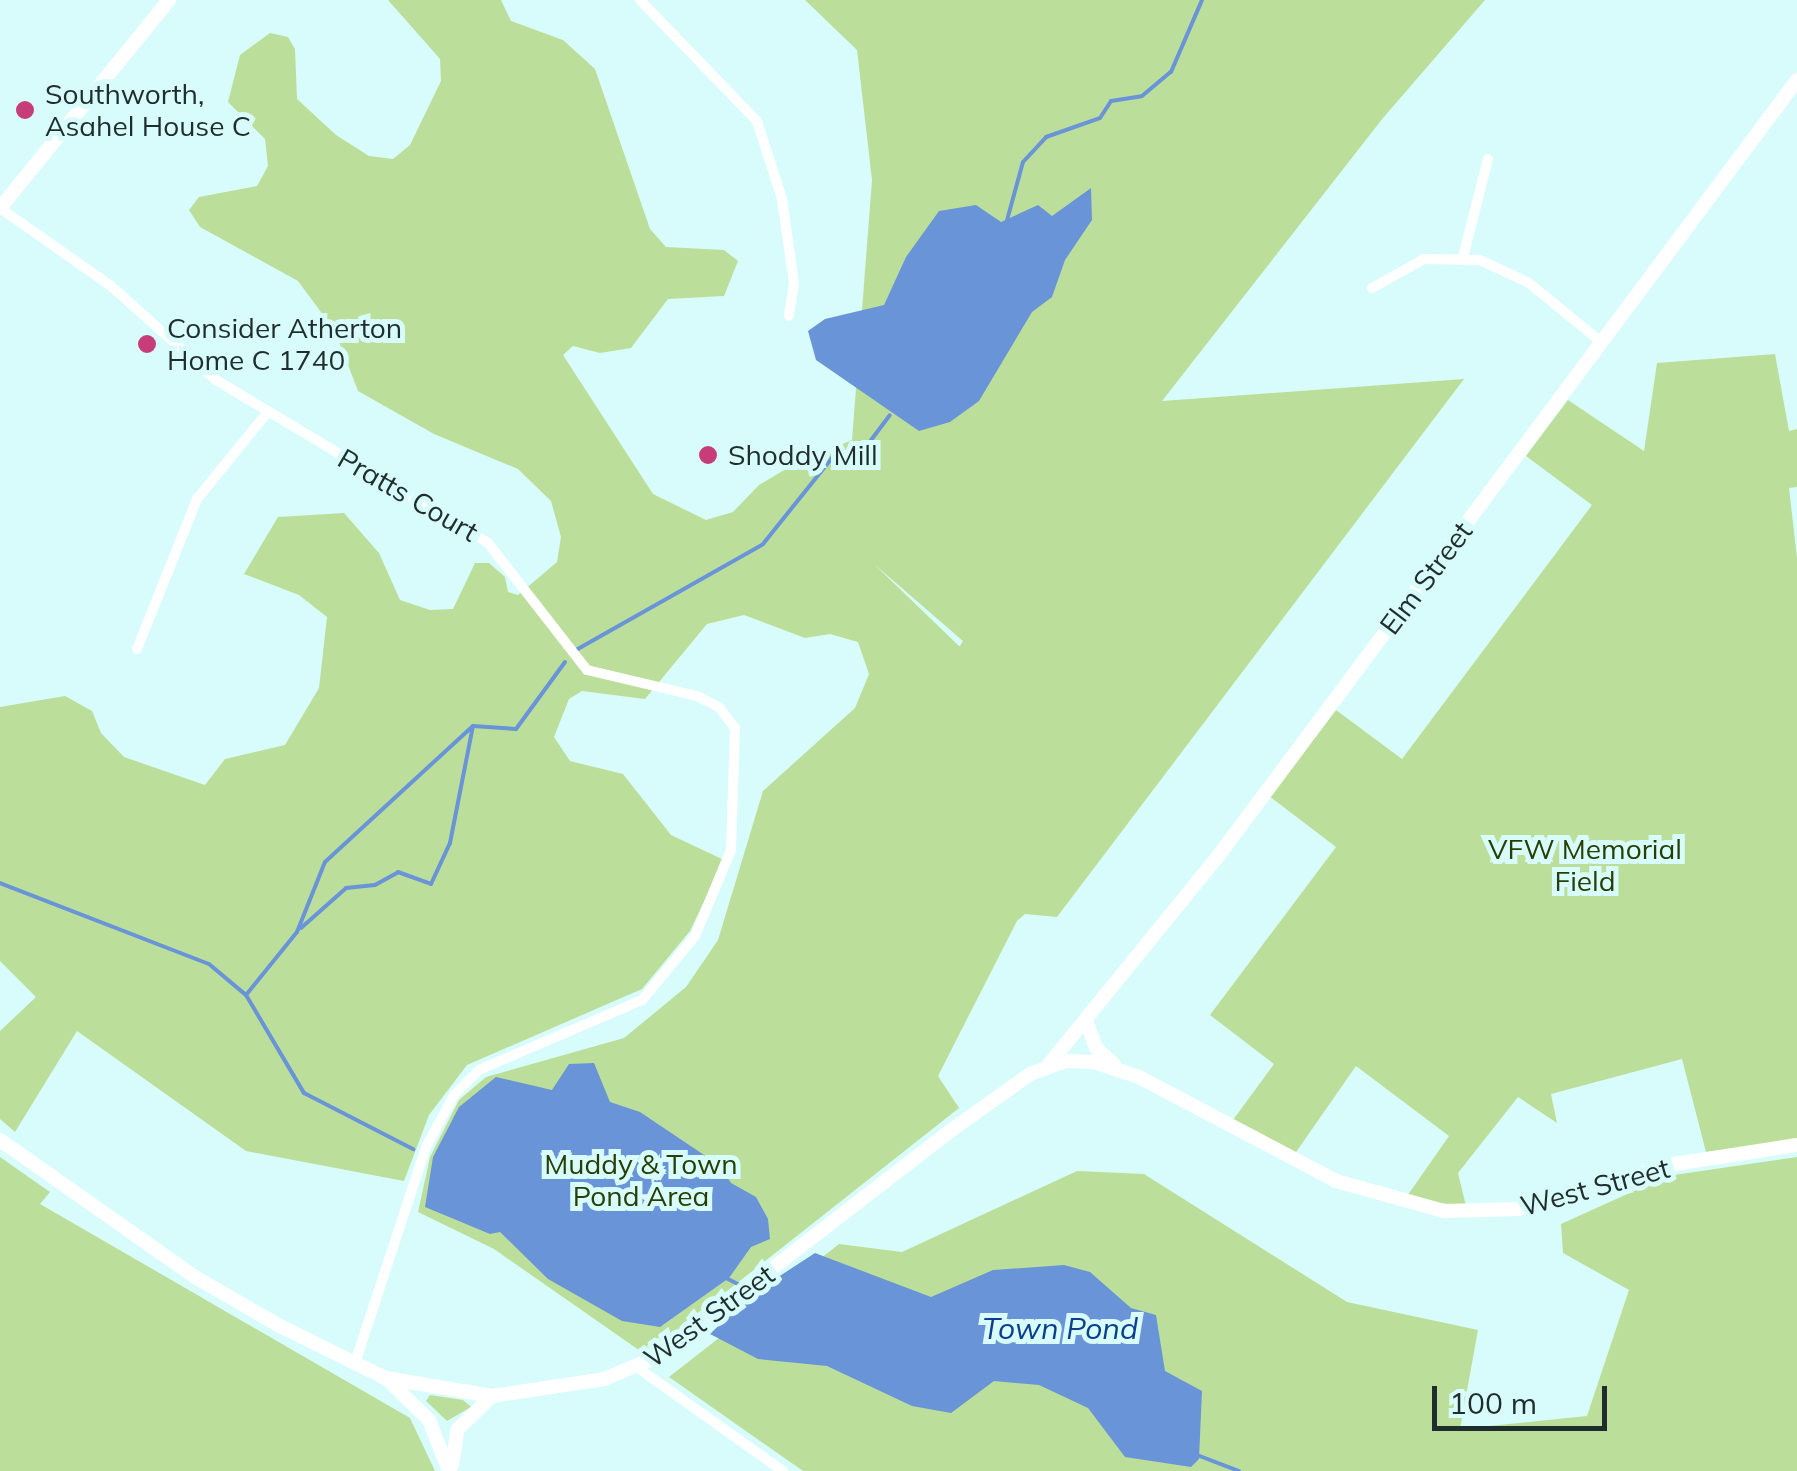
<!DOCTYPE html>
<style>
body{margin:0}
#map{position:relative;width:1797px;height:1471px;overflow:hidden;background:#d8fcfb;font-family:Mulish,sans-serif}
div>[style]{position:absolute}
.green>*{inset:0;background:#bcde9b}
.water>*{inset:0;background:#6a94d8}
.stream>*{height:4px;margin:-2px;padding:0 2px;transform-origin:2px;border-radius:2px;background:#6a94d8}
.street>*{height:10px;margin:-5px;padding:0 5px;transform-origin:5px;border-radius:5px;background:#fff}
.secondary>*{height:14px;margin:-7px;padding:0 7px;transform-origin:7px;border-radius:7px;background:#fff}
.dots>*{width:28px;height:28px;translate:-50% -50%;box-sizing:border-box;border:5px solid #d8fcfb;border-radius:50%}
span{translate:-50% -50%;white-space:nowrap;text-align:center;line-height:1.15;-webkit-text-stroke:10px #d8fcfb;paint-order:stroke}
.poi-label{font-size:28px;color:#1f2d2d}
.left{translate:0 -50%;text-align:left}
.street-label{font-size:28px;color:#1f2d2d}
.park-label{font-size:28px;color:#273f06}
.water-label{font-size:30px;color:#0b3f8e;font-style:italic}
.scale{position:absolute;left:1432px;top:1386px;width:175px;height:45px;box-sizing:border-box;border:5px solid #1f2d2d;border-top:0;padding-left:12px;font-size:30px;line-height:35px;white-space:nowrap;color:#1f2d2d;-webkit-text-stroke:8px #d8fcfb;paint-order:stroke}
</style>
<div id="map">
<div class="green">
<div style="clip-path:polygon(evenodd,388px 0,501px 0,511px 21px,563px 40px,595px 69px,650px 229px,666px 247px,724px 250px,738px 261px,724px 296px,668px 299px,631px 348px,600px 353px,573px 346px,563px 355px,653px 494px,706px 520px,733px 512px,759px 485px,796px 463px,852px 440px,872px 180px,857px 50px,805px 0,1485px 0,1383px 118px,1162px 401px,1464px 379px,1057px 917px,1025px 914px,1017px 921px,938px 1076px,959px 1108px,646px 1355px,494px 1249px,418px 1212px,430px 1157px,459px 1100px,486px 1077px,624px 1038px,686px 987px,718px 940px,763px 791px,855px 708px,869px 674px,858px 642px,830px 634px,805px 638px,744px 615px,707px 624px,645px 699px,582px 691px,569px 699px,554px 737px,570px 761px,623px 774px,671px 835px,724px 860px,690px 931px,642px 989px,467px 1065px,429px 1115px,404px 1181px,246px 1151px,77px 1031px,15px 1132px,0 1119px,0 1031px,36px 997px,0 961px,0 707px,65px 696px,92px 711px,101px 733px,124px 757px,205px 785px,225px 759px,285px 745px,319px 688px,327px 617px,299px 595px,244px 574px,278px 517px,344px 513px,379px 553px,400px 600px,430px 610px,453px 609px,475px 563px,489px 563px,505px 577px,508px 592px,518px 595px,557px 562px,561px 537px,551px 501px,518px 469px,434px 434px,358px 391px,335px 331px,298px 281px,200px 227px,189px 210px,199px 197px,257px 186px,268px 166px,265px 139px,228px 102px,240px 55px,270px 33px,288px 37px,295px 49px,297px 99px,336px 135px,369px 156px,393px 159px,410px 145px,441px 81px,440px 59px,388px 0,874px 564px,963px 641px,960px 646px,959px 646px,874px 564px)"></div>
<div style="clip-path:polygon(1775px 354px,1789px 431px,1797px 429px,1797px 487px,1789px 488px,1797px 558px,1797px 1140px,1706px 1152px,1682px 1059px,1551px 1094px,1557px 1123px,1518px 1097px,1458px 1173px,1466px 1206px,1405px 1199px,1449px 1136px,1356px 1066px,1294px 1155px,1233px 1120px,1274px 1064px,1210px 1015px,1336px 847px,1269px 796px,1336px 710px,1402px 759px,1592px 505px,1526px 456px,1568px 400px,1644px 451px,1657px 363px)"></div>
<div style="clip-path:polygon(0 1157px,50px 1192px,40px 1204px,410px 1418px,435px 1471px,0 1471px)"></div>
<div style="clip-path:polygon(1797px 1157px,1797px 1471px,803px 1471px,669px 1377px,839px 1244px,902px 1252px,1077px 1171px,1144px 1174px,1347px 1302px,1478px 1330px,1460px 1429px,1587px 1416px,1629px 1290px,1563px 1253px,1561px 1224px,1667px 1176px)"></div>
<div style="clip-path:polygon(430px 1395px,463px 1400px,471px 1407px,447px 1421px,426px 1401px)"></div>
</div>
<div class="water">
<div style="clip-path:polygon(1091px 188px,1092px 220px,1065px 260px,1052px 297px,1032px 312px,979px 401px,950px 422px,919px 431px,816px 360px,808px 331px,825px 319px,884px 305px,906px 257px,939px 211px,976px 205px,1001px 222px,1038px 205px,1052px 216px)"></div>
<div style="clip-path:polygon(594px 1063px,610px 1102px,640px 1112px,719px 1165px,731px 1183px,756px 1197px,768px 1219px,770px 1239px,751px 1247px,729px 1278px,660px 1327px,622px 1321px,548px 1279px,500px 1232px,490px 1234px,425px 1207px,433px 1157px,459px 1107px,496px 1077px,552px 1090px,569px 1064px)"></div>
<div style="clip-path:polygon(815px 1253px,931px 1297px,993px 1270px,1064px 1265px,1090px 1272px,1131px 1308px,1156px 1315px,1165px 1371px,1202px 1391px,1199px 1459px,1191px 1467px,1125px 1457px,1088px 1408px,1039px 1385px,994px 1381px,951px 1413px,912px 1406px,827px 1366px,758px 1359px,710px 1334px,749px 1296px)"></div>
</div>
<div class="stream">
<div style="left:1006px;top:224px;width:64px;rotate:-74.7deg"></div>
<div style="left:1023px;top:162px;width:34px;rotate:-47deg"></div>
<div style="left:1046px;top:137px;width:57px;rotate:-19.4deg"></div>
<div style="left:1100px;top:118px;width:20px;rotate:-57deg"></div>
<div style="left:1111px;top:101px;width:31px;rotate:-9deg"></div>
<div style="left:1142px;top:96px;width:38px;rotate:-40deg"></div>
<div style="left:1171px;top:72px;width:78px;rotate:-66.7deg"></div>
<div style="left:576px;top:650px;width:215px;rotate:-29.5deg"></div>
<div style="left:763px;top:544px;width:110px;rotate:-51.3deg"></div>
<div style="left:832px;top:458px;width:31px;rotate:-11deg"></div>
<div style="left:862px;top:452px;width:46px;rotate:-52.9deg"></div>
<div style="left:0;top:883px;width:224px;rotate:21.2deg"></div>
<div style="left:209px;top:964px;width:48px;rotate:40deg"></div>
<div style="left:246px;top:995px;width:114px;rotate:59.4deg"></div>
<div style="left:304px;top:1093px;width:123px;rotate:27.2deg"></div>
<div style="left:301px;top:928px;width:60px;rotate:-41.6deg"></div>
<div style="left:346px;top:888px;width:29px;rotate:-6deg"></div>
<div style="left:375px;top:885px;width:26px;rotate:-29deg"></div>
<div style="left:398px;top:872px;width:35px;rotate:20deg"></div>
<div style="left:431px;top:884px;width:45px;rotate:-65.1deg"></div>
<div style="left:450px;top:843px;width:119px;rotate:-78.9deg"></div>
<div style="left:246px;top:995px;width:81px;rotate:-51deg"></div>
<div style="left:297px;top:932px;width:75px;rotate:-68.2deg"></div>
<div style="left:325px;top:862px;width:201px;rotate:-42.6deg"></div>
<div style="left:473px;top:726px;width:43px;rotate:4deg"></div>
<div style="left:516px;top:729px;width:83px;rotate:-53.8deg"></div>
<div style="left:726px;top:1278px;width:16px;rotate:27deg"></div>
<div style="left:1197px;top:1455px;width:45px;rotate:20.9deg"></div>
</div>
<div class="street">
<div style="left:640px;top:0;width:168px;rotate:46deg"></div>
<div style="left:757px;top:121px;width:82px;rotate:72.2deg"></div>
<div style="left:782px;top:199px;width:85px;rotate:81.9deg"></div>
<div style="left:794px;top:283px;width:33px;rotate:99deg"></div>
<div style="left:0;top:208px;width:136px;rotate:35.1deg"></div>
<div style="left:111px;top:286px;width:141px;rotate:41.8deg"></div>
<div style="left:216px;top:380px;width:317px;rotate:30.9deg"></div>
<div style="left:488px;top:543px;width:161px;rotate:52.1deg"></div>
<div style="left:587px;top:670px;width:113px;rotate:13.3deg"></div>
<div style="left:697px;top:696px;width:25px;rotate:27deg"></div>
<div style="left:719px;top:707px;width:26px;rotate:53deg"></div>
<div style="left:735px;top:728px;width:122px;rotate:91.9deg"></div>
<div style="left:731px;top:850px;width:93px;rotate:112.7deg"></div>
<div style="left:695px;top:936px;width:83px;rotate:129.6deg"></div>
<div style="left:642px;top:1000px;width:177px;rotate:156.8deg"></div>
<div style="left:479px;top:1070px;width:35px;rotate:135deg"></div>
<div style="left:454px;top:1095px;width:59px;rotate:118.3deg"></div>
<div style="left:426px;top:1147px;width:227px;rotate:108.2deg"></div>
<div style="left:1463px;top:257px;width:101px;rotate:-75.7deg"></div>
<div style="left:1372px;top:288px;width:60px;rotate:-29.1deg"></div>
<div style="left:1424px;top:259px;width:56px;rotate:1deg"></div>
<div style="left:1480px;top:260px;width:54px;rotate:25.1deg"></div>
<div style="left:1529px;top:283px;width:93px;rotate:39.3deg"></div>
<div style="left:137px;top:649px;width:162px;rotate:-68.2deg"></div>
<div style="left:197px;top:499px;width:111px;rotate:-50.9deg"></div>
<div style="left:638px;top:1368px;width:178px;rotate:35.4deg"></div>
</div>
<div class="secondary">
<div style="left:0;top:208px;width:268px;rotate:-50.9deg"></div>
<div style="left:1087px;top:1023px;width:27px;rotate:70deg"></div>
<div style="left:1096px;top:1048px;width:24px;rotate:42deg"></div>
<div style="left:1050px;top:1063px;width:263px;rotate:-50.9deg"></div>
<div style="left:1216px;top:859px;width:972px;rotate:-53.28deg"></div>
<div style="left:0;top:1140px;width:238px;rotate:35.1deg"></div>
<div style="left:195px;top:1277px;width:98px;rotate:30deg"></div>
<div style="left:280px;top:1326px;width:117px;rotate:26.3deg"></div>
<div style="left:385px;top:1378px;width:109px;rotate:9.5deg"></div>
<div style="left:492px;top:1396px;width:113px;rotate:-8.6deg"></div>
<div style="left:604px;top:1379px;width:60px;rotate:-22.7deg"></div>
<div style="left:659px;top:1356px;width:371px;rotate:-37.7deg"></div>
<div style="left:953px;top:1129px;width:95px;rotate:-35.5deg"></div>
<div style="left:1030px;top:1074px;width:37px;rotate:-20deg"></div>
<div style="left:1065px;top:1061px;width:29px;rotate:2deg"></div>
<div style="left:1094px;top:1062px;width:47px;rotate:18.4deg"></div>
<div style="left:1139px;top:1077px;width:223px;rotate:27.8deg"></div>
<div style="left:1336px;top:1181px;width:112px;rotate:15.5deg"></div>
<div style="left:1444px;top:1211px;width:75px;rotate:-1.5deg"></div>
<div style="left:1519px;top:1209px;width:162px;rotate:-16.1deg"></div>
<div style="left:1675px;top:1164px;width:123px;rotate:-8.9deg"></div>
<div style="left:387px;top:1379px;width:59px;rotate:44.3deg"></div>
<div style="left:429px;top:1420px;width:55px;rotate:68.6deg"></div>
<div style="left:452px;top:1465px;width:36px;rotate:-81deg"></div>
<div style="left:458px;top:1429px;width:47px;rotate:-44.1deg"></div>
</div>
<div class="dots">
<div style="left:25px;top:110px;background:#c63d7a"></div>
<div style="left:147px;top:344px;background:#c63d7a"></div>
<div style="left:708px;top:455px;background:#c63d7a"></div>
</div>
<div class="poi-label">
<span class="left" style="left:45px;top:110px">Southworth,<br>Asahel House C</span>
<span class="left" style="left:167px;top:344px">Consider Atherton<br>Home C 1740</span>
<span class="left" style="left:728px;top:455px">Shoddy Mill</span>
</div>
<div class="street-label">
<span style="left:408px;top:495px;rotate:30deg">Pratts Court</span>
<span style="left:1426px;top:578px;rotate:-53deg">Elm Street</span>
<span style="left:1595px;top:1187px;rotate:-15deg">West Street</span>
<span style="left:709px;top:1316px;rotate:-36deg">West Street</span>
</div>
<div class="park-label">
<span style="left:1585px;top:865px">VFW Memorial<br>Field</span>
<span style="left:641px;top:1180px">Muddy &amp; Town<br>Pond Area</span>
</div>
<div class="water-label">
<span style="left:1060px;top:1328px">Town Pond</span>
</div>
<div class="scale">100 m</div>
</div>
